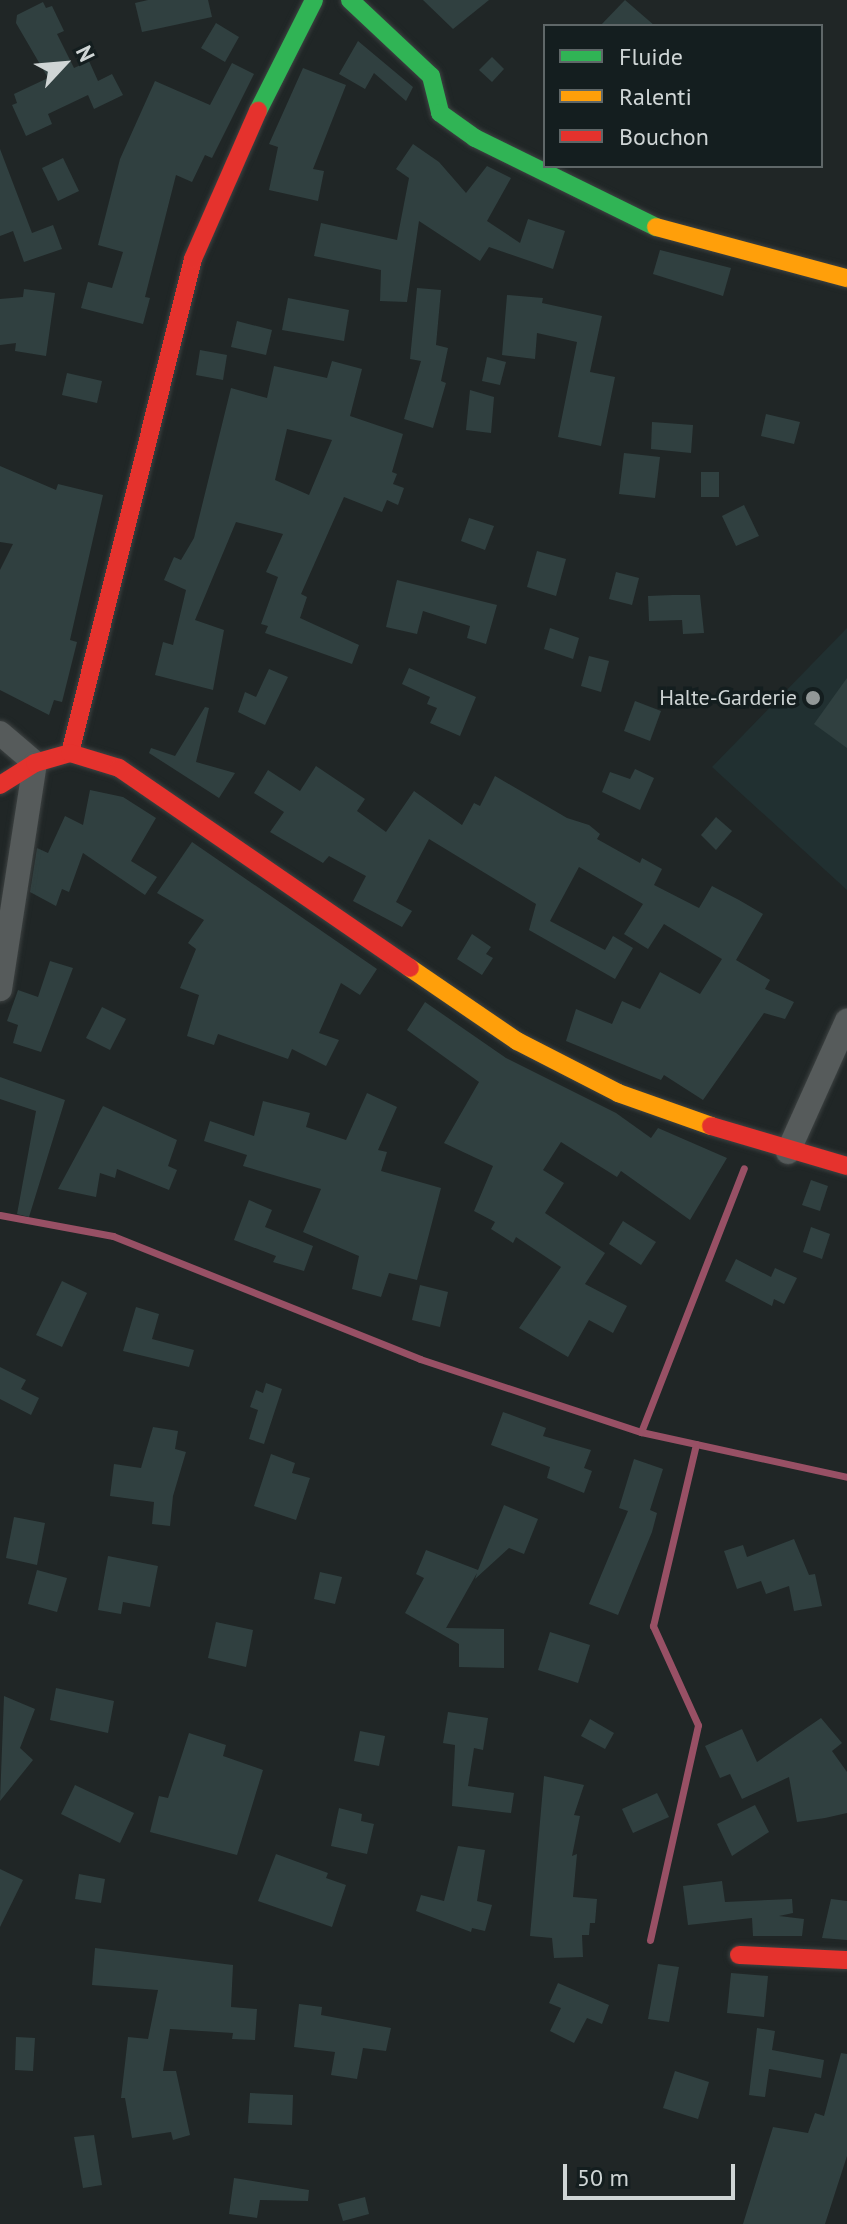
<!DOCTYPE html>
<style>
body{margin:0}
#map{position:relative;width:847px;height:2224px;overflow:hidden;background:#202626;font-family:"PT Sans",sans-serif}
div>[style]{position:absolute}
.built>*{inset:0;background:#213031}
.stream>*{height:7px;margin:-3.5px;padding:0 3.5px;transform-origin:3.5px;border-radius:3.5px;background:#985065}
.building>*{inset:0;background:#304040}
.roads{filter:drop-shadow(0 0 2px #3d4242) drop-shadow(0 0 2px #3d4242)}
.street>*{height:24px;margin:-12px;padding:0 12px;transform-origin:12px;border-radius:12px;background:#565b5b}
.fast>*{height:18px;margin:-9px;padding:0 9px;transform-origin:9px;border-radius:9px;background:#30b455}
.slow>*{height:18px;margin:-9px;padding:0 9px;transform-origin:9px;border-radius:9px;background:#ff9f0a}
.jam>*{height:18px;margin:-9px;padding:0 9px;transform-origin:9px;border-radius:9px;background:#e5322d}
.dots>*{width:22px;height:22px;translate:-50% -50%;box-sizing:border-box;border:4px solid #141e1f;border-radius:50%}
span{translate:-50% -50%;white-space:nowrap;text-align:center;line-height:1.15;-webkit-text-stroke:7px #141e1f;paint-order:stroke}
.poi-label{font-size:22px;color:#cfd5d5}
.right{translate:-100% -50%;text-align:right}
.legend{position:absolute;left:543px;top:24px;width:280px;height:144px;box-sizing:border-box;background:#141e1f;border:2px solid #5f6768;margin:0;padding:10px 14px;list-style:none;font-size:24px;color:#cfd5d5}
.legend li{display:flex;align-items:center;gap:16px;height:40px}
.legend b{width:40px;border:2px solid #5f6768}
.north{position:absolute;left:24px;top:24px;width:80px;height:80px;-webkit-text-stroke:6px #141e1f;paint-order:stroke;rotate:64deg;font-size:22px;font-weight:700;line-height:32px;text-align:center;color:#cfd5d5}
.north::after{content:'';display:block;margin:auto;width:28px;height:36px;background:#cfd5d5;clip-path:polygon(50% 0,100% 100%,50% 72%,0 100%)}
.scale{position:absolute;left:563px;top:2164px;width:172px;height:36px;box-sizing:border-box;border:4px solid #cfd5d5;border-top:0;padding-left:10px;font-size:24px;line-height:28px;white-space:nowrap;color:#cfd5d5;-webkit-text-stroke:6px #141e1f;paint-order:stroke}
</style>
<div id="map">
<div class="built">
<div style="clip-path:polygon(847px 628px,847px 890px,712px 767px)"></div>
</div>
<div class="stream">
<div style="left:0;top:1215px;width:115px;rotate:10.5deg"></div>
<div style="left:113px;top:1236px;width:331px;rotate:21.8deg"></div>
<div style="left:420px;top:1359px;width:233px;rotate:18.3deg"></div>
<div style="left:641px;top:1432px;width:211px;rotate:12.3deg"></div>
<div style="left:641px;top:1432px;width:283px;rotate:-68.7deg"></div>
<div style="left:650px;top:1940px;width:220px;rotate:-77.4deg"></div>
<div style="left:698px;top:1725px;width:109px;rotate:-114.4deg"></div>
<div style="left:653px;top:1626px;width:187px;rotate:-76.7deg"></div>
</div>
<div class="building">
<div style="clip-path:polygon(148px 0,208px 0,212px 17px,142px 32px,135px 3px)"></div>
<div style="clip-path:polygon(423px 0,489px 0,453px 29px)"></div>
<div style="clip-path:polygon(625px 0,655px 26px,600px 26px)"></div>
<div style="clip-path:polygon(43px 2px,46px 8px,52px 6px,64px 31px,57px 34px,74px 68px,89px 61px,98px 81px,112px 74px,123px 95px,94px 109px,88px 95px,48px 114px,52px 124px,26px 136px,12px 105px,17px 103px,14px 94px,48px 78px,16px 23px,17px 15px)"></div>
<div style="clip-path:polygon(216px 23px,239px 37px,225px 62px,201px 48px)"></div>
<div style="clip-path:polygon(358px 41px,413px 87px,406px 101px,374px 73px,365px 89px,339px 74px)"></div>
<div style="clip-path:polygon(492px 57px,504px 69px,492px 82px,479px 70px)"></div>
<div style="clip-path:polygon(232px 63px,254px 74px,212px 158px,205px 155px,192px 182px,176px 175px,145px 297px,150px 298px,143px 324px,81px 308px,88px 282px,112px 288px,123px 252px,98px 245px,120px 159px,155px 81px,210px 105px)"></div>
<div style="clip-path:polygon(303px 68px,346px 85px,313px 169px,324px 171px,318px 201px,269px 190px,278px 147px,269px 144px)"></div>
<div style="clip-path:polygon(413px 144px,439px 162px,466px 193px,487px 166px,511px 178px,487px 221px,520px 243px,528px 219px,565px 231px,553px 269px,489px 247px,480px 261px,419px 221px,407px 302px,380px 301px,381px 270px,314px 256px,321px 223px,397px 240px,409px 178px,396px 169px)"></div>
<div style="clip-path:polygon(0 149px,32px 233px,53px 225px,62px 249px,24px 262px,13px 231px,0 236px)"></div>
<div style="clip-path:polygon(63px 158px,79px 191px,58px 201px,42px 168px)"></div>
<div style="clip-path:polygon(660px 250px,731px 268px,723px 296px,653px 274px)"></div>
<div style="clip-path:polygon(417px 288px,441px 290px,436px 345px,448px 348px,441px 381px,446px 383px,433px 428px,404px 419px,421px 361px,410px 359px)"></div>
<div style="clip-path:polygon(24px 289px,55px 293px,46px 356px,15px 351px,16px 343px,0 345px,0 299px,23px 297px)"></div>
<div style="clip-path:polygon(507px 295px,543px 298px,542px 303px,602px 316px,590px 372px,615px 377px,601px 446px,558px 437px,577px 342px,537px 333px,535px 359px,502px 355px)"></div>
<div style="clip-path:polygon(288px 298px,349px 310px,344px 341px,282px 330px)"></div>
<div style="clip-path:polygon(237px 321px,272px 330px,266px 355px,231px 347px)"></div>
<div style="clip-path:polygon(200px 350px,227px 355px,223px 380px,196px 375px)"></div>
<div style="clip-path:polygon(487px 357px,506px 362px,500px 385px,482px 381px)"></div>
<div style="clip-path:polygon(evenodd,332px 361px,362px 369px,350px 416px,403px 434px,392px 472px,397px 474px,393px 484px,404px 488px,398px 505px,387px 500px,382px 512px,344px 497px,301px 594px,307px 597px,300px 618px,359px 645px,352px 664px,265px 633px,268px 626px,261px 624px,278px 577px,266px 572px,283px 534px,236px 522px,195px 620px,224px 630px,213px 690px,155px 675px,163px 642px,173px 645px,186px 590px,164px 580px,174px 557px,181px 560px,194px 538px,231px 388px,267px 398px,274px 366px,327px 378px,332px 361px,287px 429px,332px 440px,309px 495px,275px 480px,287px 429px)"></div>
<div style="clip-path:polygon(67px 373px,102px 381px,97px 403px,62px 395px)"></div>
<div style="clip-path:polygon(470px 390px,494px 397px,491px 433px,466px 430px)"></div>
<div style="clip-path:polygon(766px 414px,800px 422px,794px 444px,761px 436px)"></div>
<div style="clip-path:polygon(652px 422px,693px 425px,691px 453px,651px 449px)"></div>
<div style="clip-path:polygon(624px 453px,660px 457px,655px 498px,619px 494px)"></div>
<div style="clip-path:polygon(0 466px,56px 490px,58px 484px,103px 495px,70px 640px,77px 642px,62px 702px,54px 700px,49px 715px,0 690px,0 570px,13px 544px,0 542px)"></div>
<div style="clip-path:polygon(701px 472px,719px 472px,719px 497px,701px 497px)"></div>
<div style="clip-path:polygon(744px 505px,759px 536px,736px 546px,722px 516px)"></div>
<div style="clip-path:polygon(469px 518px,494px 526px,485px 550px,461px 541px)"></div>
<div style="clip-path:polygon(537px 551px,566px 559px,556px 596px,527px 587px)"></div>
<div style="clip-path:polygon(616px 572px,639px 578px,632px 605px,609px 599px)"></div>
<div style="clip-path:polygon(397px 580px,497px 605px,486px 644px,467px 638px,470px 626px,423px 611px,417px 634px,386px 627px)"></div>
<div style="clip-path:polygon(673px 595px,700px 595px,704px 633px,683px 634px,682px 620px,649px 621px,648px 596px)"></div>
<div style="clip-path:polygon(550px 628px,579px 638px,573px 659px,544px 649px)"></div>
<div style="clip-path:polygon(589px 656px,609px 661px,601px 692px,581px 686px)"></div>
<div style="clip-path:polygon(409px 668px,476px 697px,460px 736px,430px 723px,437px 708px,427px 704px,430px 697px,402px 684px)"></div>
<div style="clip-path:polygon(269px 669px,288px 677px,265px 725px,238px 712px,245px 692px,256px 697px)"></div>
<div style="clip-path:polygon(847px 678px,847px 748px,814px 724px)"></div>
<div style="clip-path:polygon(635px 701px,661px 711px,650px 741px,624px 731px)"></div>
<div style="clip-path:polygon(205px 707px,209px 708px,196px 762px,235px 773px,219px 798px,149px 753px,151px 748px,175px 756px)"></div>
<div style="clip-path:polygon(316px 766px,365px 799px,357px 811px,386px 832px,414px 791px,462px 825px,474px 803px,480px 806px,495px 776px,567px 818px,589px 825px,600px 834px,597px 839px,640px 863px,642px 858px,662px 869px,654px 885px,699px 908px,712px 886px,739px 900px,763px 914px,736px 960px,770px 980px,765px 989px,794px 1002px,785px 1019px,764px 1013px,703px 1100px,664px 1075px,661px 1080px,566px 1041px,576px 1009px,612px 1024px,622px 1001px,640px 1009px,660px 972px,700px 994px,722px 959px,664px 924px,648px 949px,624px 934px,643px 904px,579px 867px,550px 921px,605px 950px,613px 936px,633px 948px,615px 979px,529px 930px,536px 904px,429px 839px,396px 902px,412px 911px,402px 927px,353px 901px,366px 876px,329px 856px,323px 863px,270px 832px,284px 812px,254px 793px,268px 770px,300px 791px)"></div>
<div style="clip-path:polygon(635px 769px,654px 778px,640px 810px,602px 792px,610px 772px,630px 779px)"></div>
<div style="clip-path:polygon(90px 790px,123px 797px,156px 818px,131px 861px,157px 877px,145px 895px,83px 853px,69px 892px,62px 889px,56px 906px,30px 892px,37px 848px,48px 853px,65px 816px,83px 825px)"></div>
<div style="clip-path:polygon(716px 817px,732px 831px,716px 850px,701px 835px)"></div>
<div style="clip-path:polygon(192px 842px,377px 969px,360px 995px,341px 983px,319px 1033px,339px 1040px,326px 1066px,292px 1049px,288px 1059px,218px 1034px,214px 1045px,187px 1036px,199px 995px,180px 988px,196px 949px,188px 943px,204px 920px,157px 893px)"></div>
<div style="clip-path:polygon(472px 934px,491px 947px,486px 954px,493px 958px,482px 975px,457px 959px)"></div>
<div style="clip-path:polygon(50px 961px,73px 968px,41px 1052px,13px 1043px,18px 1025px,7px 1021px,18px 990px,38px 997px)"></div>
<div style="clip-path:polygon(425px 1002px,506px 1058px,616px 1113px,651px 1138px,658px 1128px,727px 1158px,690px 1220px,621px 1171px,617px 1177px,561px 1142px,543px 1170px,564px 1183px,545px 1213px,605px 1253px,585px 1284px,627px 1306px,613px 1333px,589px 1320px,568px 1357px,519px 1328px,561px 1267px,516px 1237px,513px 1243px,491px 1229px,495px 1222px,474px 1211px,493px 1166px,444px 1143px,479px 1082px,407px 1030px)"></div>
<div style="clip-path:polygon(102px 1007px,126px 1019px,110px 1050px,86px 1038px)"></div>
<div style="clip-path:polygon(0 1077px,65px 1100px,29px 1217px,17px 1214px,36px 1111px,0 1099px)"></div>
<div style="clip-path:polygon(367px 1093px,397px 1107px,378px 1150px,387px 1152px,381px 1171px,441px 1188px,417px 1280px,389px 1273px,381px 1297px,352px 1289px,359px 1256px,303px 1232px,321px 1189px,243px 1166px,247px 1155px,204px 1141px,210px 1121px,254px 1136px,263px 1101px,310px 1113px,306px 1127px,346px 1140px)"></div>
<div style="clip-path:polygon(103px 1106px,177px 1140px,168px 1166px,177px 1170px,169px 1190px,117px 1169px,115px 1178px,100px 1173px,96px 1197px,58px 1189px)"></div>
<div style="clip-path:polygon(811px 1180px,828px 1186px,820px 1211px,802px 1205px)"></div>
<div style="clip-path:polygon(249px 1200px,272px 1210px,265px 1227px,313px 1246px,304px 1271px,273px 1262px,276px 1256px,234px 1240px)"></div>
<div style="clip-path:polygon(623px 1221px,656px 1242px,641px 1265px,609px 1244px)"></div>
<div style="clip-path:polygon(811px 1227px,830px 1234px,822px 1259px,803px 1252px)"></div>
<div style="clip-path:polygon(736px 1259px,771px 1277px,775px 1268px,797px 1278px,784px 1304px,774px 1299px,772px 1306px,725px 1281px)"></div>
<div style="clip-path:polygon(62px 1281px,87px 1293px,62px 1347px,36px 1335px)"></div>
<div style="clip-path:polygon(420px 1285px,448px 1292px,440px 1327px,412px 1320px)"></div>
<div style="clip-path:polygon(136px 1307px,159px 1314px,152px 1339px,194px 1350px,189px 1367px,123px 1351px)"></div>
<div style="clip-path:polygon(0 1367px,26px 1380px,21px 1389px,39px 1398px,31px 1415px,0 1399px)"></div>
<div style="clip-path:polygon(266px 1383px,282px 1389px,264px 1444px,249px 1439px,258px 1410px,250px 1407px,256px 1390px,263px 1393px)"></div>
<div style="clip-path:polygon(503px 1412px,546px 1428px,543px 1436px,591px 1450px,584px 1468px,592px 1471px,584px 1493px,547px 1478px,550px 1467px,491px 1445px)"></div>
<div style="clip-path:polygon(153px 1427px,178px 1431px,175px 1449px,186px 1452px,173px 1496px,170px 1526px,152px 1524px,154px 1502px,110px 1496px,114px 1464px,141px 1468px)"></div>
<div style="clip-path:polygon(271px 1454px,295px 1463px,292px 1473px,310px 1478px,296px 1520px,254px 1506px)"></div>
<div style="clip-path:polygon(634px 1459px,663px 1469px,650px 1510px,657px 1513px,652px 1532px,618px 1615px,589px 1604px,628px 1511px,619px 1508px)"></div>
<div style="clip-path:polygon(504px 1505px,538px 1519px,524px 1554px,509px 1548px,475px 1579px,477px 1573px,446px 1628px,504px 1629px,504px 1668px,459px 1667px,459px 1644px,405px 1613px,424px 1578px,416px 1574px,426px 1550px,478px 1570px)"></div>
<div style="clip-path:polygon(14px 1517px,45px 1523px,37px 1565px,6px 1558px)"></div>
<div style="clip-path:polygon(794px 1539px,809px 1575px,815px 1574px,822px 1606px,794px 1611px,789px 1586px,766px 1594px,761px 1581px,737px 1589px,724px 1551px,743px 1545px,747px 1557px)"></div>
<div style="clip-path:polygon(108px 1556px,158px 1566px,150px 1607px,123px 1602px,121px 1614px,98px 1610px)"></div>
<div style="clip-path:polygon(37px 1570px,67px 1578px,57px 1612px,28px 1604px)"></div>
<div style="clip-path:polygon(320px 1572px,342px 1577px,335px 1604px,314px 1599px)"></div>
<div style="clip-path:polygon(216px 1622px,253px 1630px,246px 1667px,208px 1658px)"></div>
<div style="clip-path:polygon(550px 1632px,590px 1645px,578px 1683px,538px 1670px)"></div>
<div style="clip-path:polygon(56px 1688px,114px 1701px,108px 1733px,50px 1720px)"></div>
<div style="clip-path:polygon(4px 1696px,35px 1709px,20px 1748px,33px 1760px,0 1801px)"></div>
<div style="clip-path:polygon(448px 1712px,488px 1718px,483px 1750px,474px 1748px,468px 1786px,514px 1793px,511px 1813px,452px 1806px,455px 1745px,443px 1743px)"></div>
<div style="clip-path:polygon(821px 1718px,842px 1743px,832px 1751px,847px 1772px,847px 1813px,825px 1818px,797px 1822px,789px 1777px,742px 1799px,730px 1774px,720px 1778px,705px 1746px,742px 1729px,757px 1762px)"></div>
<div style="clip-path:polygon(590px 1719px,614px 1733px,605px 1749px,581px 1736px)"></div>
<div style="clip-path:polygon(360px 1731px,385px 1736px,379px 1766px,354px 1761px)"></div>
<div style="clip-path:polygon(189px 1733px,226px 1745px,223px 1756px,263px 1770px,237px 1855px,150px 1832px,159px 1796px,168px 1798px)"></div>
<div style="clip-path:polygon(544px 1776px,584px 1785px,574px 1815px,580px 1816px,572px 1856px,577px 1854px,573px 1897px,597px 1899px,595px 1923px,590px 1923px,589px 1935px,582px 1935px,583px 1957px,554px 1958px,552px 1938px,530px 1936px)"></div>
<div style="clip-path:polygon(75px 1785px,134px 1813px,120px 1843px,61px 1814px)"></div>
<div style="clip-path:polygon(657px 1793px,669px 1817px,633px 1833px,622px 1809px)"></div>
<div style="clip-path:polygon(755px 1805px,769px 1832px,732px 1856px,717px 1824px)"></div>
<div style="clip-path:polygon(339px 1808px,362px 1814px,361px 1821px,374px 1824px,367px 1854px,331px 1846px)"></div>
<div style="clip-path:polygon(458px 1846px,485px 1850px,477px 1901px,492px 1905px,485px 1931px,472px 1928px,471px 1932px,416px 1911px,421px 1895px,444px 1901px)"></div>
<div style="clip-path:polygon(276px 1854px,328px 1873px,326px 1878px,346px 1885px,332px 1927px,258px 1901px)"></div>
<div style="clip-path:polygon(0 1869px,23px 1880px,0 1927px)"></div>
<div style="clip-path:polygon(79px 1874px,105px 1879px,101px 1903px,75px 1899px)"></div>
<div style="clip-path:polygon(722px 1881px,725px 1902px,792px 1899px,793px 1913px,779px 1916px,804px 1919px,802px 1936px,753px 1936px,752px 1918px,688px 1925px,683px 1886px)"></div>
<div style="clip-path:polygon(831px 1899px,847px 1901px,847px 1940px,822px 1938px)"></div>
<div style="clip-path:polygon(95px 1948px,233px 1965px,231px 2007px,257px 2009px,255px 2040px,232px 2039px,233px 2033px,170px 2029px,163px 2071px,176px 2071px,190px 2135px,173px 2140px,171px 2132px,132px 2138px,125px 2098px,121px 2098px,128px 2037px,148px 2039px,158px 1990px,92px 1985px)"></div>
<div style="clip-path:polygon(658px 1964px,679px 1967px,669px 2022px,648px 2019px)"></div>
<div style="clip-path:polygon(731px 1973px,768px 1976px,764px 2017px,727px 2013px)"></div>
<div style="clip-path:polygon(558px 1983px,609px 2005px,602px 2024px,587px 2018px,574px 2043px,550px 2031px,561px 2008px,549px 2003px)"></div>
<div style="clip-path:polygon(299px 2004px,322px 2007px,321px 2015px,391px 2028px,386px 2051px,363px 2048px,357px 2079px,331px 2075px,335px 2052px,294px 2047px)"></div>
<div style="clip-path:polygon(757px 2028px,775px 2031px,772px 2050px,824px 2060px,821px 2078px,769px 2069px,765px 2097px,749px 2095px)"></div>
<div style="clip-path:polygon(16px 2037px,35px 2038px,33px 2071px,15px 2070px)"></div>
<div style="clip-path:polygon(841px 2053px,847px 2054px,847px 2156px,825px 2224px,743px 2224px,773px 2127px,808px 2133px,815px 2113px,824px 2116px)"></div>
<div style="clip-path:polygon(675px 2071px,709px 2082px,698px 2119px,663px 2108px)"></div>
<div style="clip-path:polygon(250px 2093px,293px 2095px,292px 2125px,248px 2123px)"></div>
<div style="clip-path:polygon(94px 2135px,102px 2185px,83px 2188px,74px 2137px)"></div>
<div style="clip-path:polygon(234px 2178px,309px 2190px,308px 2201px,260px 2200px,257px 2218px,229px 2214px)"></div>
<div style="clip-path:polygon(365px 2197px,369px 2214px,343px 2221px,338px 2204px)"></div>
</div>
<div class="roads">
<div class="street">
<div style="left:0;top:733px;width:46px;rotate:40.6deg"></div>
<div style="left:35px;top:763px;width:229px;rotate:98.8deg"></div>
<div style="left:788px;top:1152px;width:144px;rotate:-65.8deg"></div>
</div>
<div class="fast">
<div style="left:350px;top:0;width:111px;rotate:43.2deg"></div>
<div style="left:431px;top:76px;width:38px;rotate:76deg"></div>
<div style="left:440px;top:113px;width:43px;rotate:35.5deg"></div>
<div style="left:475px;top:138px;width:202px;rotate:26.2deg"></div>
<div style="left:258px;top:111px;width:124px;rotate:-63.2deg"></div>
</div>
<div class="slow">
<div style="left:656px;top:227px;width:198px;rotate:15deg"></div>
<div style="left:410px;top:968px;width:130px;rotate:34.3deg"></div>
<div style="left:517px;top:1041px;width:114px;rotate:27.2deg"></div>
<div style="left:618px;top:1093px;width:99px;rotate:19.5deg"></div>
</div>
<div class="jam">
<div style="left:70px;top:753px;width:509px;rotate:-76.02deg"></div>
<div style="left:193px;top:259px;width:162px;rotate:-66.3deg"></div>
<div style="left:0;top:785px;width:41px;rotate:-32.2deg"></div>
<div style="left:35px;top:763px;width:36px;rotate:-16deg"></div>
<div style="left:70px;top:753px;width:51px;rotate:17deg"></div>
<div style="left:119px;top:768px;width:353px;rotate:34.5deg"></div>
<div style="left:711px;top:1126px;width:142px;rotate:16.4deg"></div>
<div style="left:739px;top:1955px;width:108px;rotate:2.7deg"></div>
</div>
</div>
<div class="dots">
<div style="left:813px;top:698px;background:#929898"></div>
</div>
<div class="poi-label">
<span class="right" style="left:797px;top:698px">Halte-Garderie</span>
</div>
<ul class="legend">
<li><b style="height:10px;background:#30b455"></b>Fluide</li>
<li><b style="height:10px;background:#ff9f0a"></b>Ralenti</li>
<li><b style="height:10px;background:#e5322d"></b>Bouchon</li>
</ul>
<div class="north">N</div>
<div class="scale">50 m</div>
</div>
